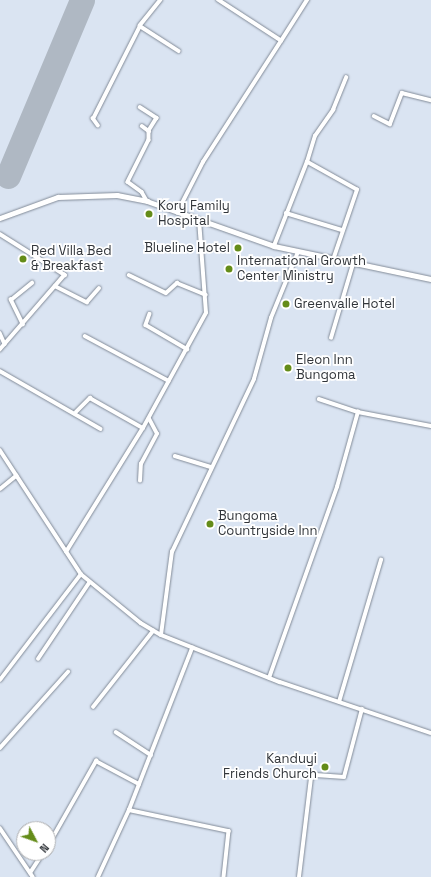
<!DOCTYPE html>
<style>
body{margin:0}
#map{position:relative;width:431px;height:877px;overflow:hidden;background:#dae4f2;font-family:"Space Grotesk",sans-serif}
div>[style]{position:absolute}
.runway>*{height:25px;margin:-12.5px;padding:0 12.5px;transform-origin:12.5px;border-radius:12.5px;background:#afb8c3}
.roads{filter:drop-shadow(0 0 1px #828b98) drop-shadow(0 0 1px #828b98)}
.minor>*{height:3.5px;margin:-1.75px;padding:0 1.75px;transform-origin:1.75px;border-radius:1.75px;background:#fff}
.major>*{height:4.5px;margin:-2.25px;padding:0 2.25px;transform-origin:2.25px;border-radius:2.25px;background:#fff}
.dots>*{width:11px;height:11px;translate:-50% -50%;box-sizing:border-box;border:2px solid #fff;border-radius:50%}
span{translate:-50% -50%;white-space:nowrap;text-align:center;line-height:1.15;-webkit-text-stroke:3.5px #fff;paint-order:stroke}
.poi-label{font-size:13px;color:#31353a}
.left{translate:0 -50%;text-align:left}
.right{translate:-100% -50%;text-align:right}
.north{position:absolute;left:16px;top:821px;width:40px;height:40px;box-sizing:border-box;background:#fff;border:1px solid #adaeb0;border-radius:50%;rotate:131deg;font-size:11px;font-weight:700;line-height:16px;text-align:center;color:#31353a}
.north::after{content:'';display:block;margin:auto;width:14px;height:18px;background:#648c19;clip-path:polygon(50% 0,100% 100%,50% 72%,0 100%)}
</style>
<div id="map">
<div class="runway">
<div style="left:8px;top:176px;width:191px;rotate:-67.2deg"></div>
</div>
<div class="roads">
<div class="minor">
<div style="left:161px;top:0;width:33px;rotate:129deg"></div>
<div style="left:140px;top:26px;width:46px;rotate:32.7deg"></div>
<div style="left:281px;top:41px;width:49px;rotate:-57.6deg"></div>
<div style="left:140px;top:107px;width:20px;rotate:33deg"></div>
<div style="left:157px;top:118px;width:15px;rotate:122deg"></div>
<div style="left:374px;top:116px;width:18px;rotate:27deg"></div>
<div style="left:390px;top:124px;width:33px;rotate:-69deg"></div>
<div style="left:402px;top:93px;width:30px;rotate:14deg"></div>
<div style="left:98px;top:126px;width:9px;rotate:-126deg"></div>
<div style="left:93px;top:119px;width:104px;rotate:-63.2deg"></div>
<div style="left:142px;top:126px;width:9px;rotate:36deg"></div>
<div style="left:149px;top:131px;width:9px;rotate:90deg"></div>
<div style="left:149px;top:140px;width:47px;rotate:116.6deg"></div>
<div style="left:128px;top:182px;width:17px;rotate:36deg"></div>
<div style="left:142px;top:192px;width:10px;rotate:61deg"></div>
<div style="left:177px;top:213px;width:57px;rotate:-63deg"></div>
<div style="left:203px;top:162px;width:144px;rotate:-57.2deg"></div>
<div style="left:281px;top:41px;width:75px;rotate:-146.9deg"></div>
<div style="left:286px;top:213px;width:59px;rotate:16.9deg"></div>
<div style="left:0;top:234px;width:77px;rotate:32.2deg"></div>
<div style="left:65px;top:275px;width:99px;rotate:130.9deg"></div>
<div style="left:274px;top:246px;width:90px;rotate:-68.6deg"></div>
<div style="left:333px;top:260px;width:74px;rotate:-71.1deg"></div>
<div style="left:357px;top:190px;width:57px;rotate:-150.8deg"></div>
<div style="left:307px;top:162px;width:27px;rotate:-73deg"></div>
<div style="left:315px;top:136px;width:32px;rotate:-55deg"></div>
<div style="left:333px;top:110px;width:35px;rotate:-68deg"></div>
<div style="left:129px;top:275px;width:41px;rotate:25.9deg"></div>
<div style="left:166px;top:293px;width:15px;rotate:-42deg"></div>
<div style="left:177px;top:283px;width:31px;rotate:22deg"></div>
<div style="left:55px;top:286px;width:36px;rotate:27deg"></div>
<div style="left:87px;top:302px;width:18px;rotate:-49deg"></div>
<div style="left:150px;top:314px;width:12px;rotate:110deg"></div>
<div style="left:146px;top:325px;width:48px;rotate:30.3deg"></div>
<div style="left:23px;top:325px;width:28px;rotate:-116deg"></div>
<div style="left:11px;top:300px;width:27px;rotate:-39deg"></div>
<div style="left:0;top:333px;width:12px;rotate:66deg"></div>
<div style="left:85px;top:336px;width:95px;rotate:28.2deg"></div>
<div style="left:331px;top:338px;width:77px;rotate:-73.4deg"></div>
<div style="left:0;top:371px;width:116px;rotate:29.9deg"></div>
<div style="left:319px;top:399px;width:41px;rotate:18.4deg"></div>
<div style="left:358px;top:412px;width:74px;rotate:10.9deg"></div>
<div style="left:76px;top:412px;width:20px;rotate:-45deg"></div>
<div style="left:90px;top:398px;width:61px;rotate:29.5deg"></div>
<div style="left:0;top:450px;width:148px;rotate:56.8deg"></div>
<div style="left:81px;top:574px;width:77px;rotate:39.2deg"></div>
<div style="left:141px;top:623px;width:23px;rotate:31deg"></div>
<div style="left:161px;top:635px;width:128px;rotate:21.6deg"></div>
<div style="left:280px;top:682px;width:159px;rotate:18.7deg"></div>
<div style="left:175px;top:456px;width:38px;rotate:17deg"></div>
<div style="left:140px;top:481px;width:17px;rotate:-87deg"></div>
<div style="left:141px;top:464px;width:34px;rotate:-62deg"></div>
<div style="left:157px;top:434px;width:17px;rotate:-118deg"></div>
<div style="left:0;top:489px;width:21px;rotate:-39deg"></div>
<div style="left:66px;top:552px;width:146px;rotate:-58.2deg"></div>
<div style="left:143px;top:428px;width:131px;rotate:-61.3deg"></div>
<div style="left:206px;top:313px;width:93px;rotate:-94.3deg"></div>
<div style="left:161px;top:635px;width:84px;rotate:-82.5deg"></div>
<div style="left:172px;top:552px;width:191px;rotate:-64.6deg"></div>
<div style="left:254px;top:379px;width:63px;rotate:-74.4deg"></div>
<div style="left:271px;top:318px;width:71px;rotate:-67.8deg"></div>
<div style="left:38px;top:659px;width:92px;rotate:-56.1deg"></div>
<div style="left:269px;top:678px;width:203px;rotate:-70.4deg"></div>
<div style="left:337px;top:487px;width:78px;rotate:-74.4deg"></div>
<div style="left:0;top:680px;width:133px;rotate:-52.6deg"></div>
<div style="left:339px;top:702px;width:148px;rotate:-73.5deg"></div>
<div style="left:93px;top:707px;width:97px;rotate:-51.7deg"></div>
<div style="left:116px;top:732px;width:42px;rotate:33.3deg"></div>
<div style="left:0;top:748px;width:102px;rotate:-48.2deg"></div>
<div style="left:129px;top:810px;width:102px;rotate:11.9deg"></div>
<div style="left:229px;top:831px;width:46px;rotate:96.2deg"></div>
<div style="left:0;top:828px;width:59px;rotate:56deg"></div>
<div style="left:48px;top:846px;width:98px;rotate:-60.5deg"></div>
<div style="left:96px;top:761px;width:49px;rotate:28.1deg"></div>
<div style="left:30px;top:873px;width:24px;rotate:-57deg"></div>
<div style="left:98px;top:877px;width:74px;rotate:-65.2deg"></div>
<div style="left:129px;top:810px;width:174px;rotate:-68.7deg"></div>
<div style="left:299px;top:877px;width:100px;rotate:-83.1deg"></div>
<div style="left:311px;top:778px;width:6px;rotate:-31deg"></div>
<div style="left:316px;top:775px;width:28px;rotate:4deg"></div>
<div style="left:344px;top:777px;width:70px;rotate:-75.2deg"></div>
</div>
<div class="major">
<div style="left:0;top:218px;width:62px;rotate:-19.9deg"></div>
<div style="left:58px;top:197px;width:59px;rotate:-1.9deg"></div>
<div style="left:117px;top:195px;width:31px;rotate:11deg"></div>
<div style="left:147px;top:201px;width:135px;rotate:19.5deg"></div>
<div style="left:274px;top:246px;width:160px;rotate:11.9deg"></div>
</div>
</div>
<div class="dots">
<div style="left:149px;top:214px;background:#648c19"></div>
<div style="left:238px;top:248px;background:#648c19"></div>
<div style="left:23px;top:259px;background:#648c19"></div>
<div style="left:229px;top:269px;background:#648c19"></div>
<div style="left:286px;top:304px;background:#648c19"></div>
<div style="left:288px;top:368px;background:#648c19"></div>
<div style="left:210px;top:524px;background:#648c19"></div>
<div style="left:325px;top:767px;background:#648c19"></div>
</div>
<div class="poi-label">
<span class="left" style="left:158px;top:214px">Kory Family<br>Hospital</span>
<span class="right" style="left:230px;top:248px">Blueline Hotel</span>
<span class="left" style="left:31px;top:259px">Red Villa Bed<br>&amp; Breakfast</span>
<span class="left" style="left:237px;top:269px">International Growth<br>Center Ministry</span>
<span class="left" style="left:294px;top:304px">Greenvalle Hotel</span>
<span class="left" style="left:296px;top:368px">Eleon Inn<br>Bungoma</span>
<span class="left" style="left:218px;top:524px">Bungoma<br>Countryside Inn</span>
<span class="right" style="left:317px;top:767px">Kanduyi<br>Friends Church</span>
</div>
<div class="north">N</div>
</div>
